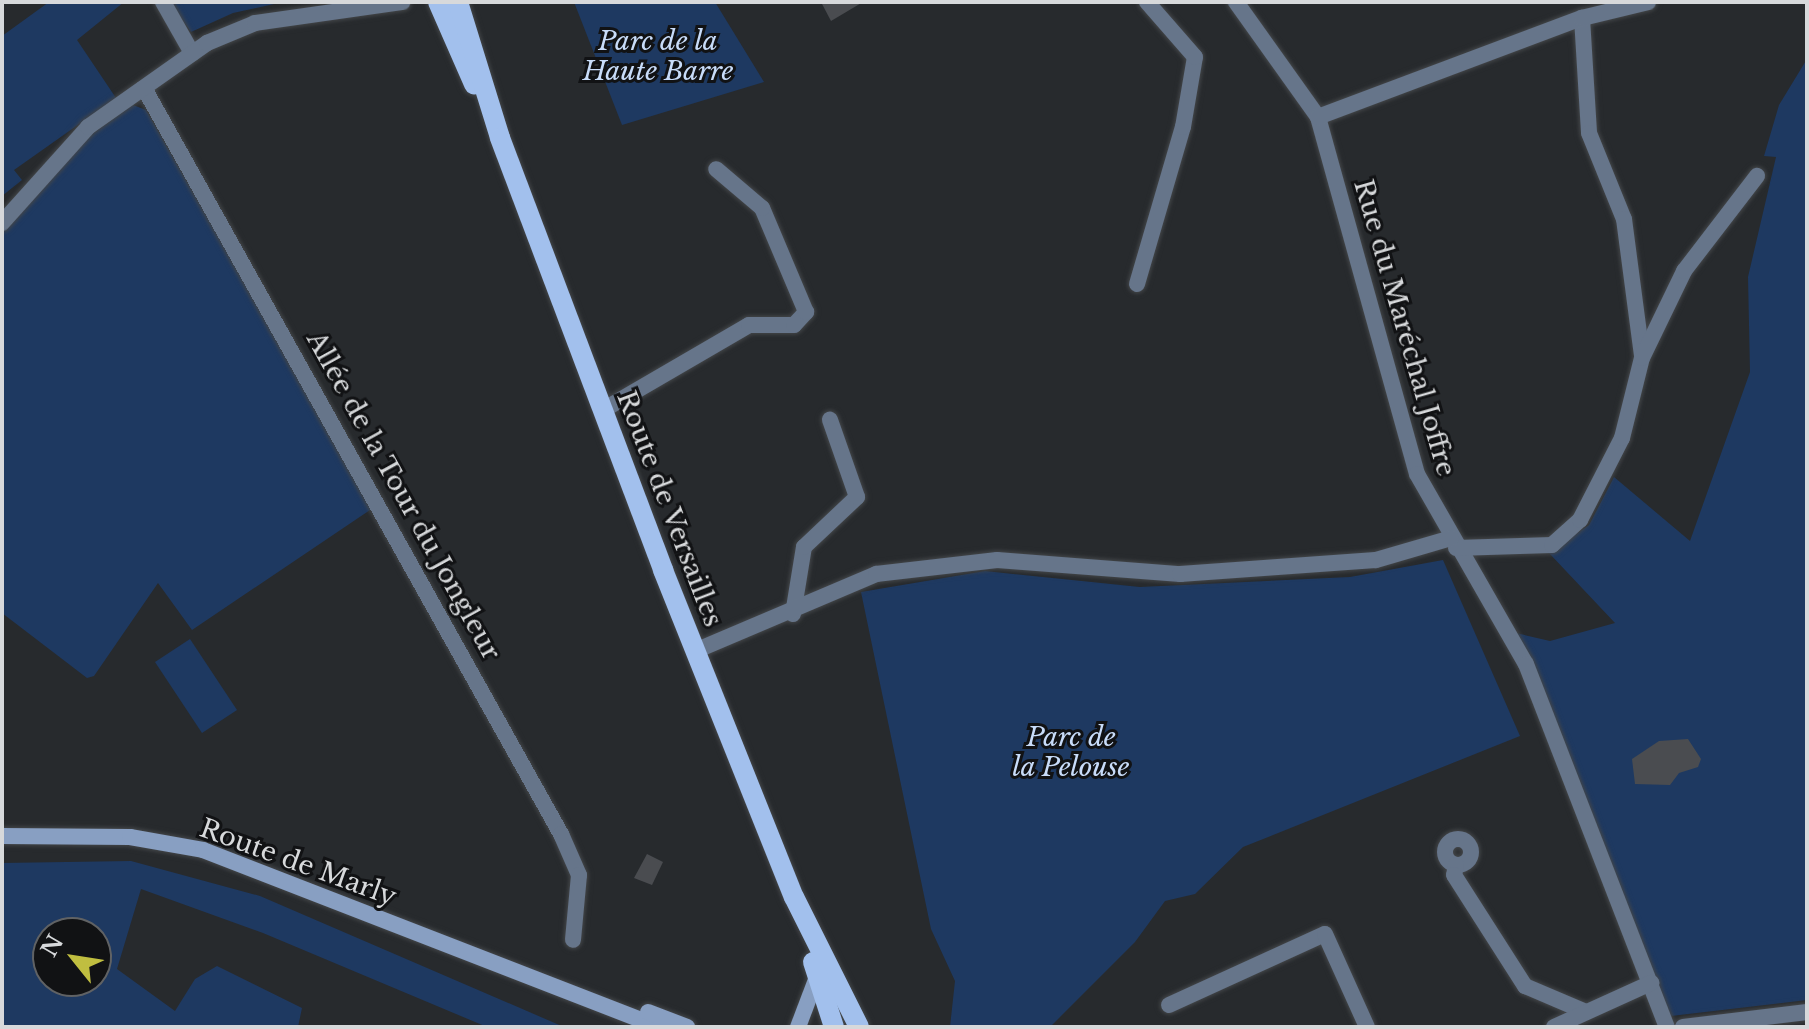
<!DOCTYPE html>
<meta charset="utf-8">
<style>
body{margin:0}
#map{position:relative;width:1809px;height:1029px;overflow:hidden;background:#272a2d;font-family:"Libre Baskerville",serif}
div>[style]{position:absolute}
.green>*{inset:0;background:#1e3961}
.building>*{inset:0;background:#4a4c50}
.roads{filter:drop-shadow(0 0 2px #434649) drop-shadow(0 0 2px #434649)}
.street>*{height:16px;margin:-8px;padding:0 8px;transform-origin:8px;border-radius:8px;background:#66758a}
.street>.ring{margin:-8px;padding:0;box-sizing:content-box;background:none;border:16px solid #66758a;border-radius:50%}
.secondary>*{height:16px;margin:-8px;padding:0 8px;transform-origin:8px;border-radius:8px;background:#889fc2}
.primary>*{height:20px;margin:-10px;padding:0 10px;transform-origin:10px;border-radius:10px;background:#a2c0ed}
span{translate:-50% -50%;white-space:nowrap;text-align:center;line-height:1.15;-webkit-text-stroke:6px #111214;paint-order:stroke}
.park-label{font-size:26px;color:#c8dcf9;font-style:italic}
.street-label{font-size:26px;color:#d7d9db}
.frame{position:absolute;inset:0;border:4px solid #d7d9db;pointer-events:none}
.north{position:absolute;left:32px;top:917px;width:80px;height:80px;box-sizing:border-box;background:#111214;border:2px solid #606264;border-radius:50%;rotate:300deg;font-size:22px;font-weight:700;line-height:32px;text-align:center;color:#d7d9db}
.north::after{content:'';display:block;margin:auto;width:28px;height:36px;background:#c0be40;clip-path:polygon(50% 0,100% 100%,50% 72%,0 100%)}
</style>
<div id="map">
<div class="green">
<div style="clip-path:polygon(49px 2px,124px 2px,77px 40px,116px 98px,14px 170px,22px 180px,2px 196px,2px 36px)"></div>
<div style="clip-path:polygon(170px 2px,283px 2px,233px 13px,191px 32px)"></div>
<div style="clip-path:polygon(574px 2px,715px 2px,764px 82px,622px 125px)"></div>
<div style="clip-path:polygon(1807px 59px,1807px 1000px,1671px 1016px,1516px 633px,1550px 641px,1615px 623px,1549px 553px,1589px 525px,1614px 477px,1690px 541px,1750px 372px,1748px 277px,1776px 157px,1764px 156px,1779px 105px)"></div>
<div style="clip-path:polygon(133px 105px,146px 110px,373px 508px,192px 630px,158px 583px,94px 676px,87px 678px,2px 613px,2px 231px,88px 137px)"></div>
<div style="clip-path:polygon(1443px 560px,1520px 736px,1243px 847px,1195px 894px,1165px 901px,1135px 942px,1050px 1027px,950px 1027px,955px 981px,931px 929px,861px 592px,985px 571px,1140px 587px,1350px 577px)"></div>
<div style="clip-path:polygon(190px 639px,237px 710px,202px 733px,155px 662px)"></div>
<div style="clip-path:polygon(evenodd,131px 861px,260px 896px,564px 1027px,487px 1027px,263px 933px,141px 889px,117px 969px,175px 1011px,195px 979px,217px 966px,302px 1008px,298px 1027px,2px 1027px,2px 863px,131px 861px,48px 933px,96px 933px,96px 981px,48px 981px,48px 933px)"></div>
</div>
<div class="building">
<div style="clip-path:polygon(821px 2px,863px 2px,831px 21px)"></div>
<div style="clip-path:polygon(1688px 739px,1701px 759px,1698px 767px,1679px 773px,1670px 785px,1635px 784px,1632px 759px,1659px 741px)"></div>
<div style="clip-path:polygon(647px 854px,663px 862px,652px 885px,634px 878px)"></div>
</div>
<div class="roads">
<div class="street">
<div style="left:163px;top:2px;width:59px;rotate:60.4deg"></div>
<div style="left:1236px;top:2px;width:141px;rotate:54.5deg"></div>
<div style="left:1318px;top:117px;width:370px;rotate:74.5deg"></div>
<div style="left:1417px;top:474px;width:219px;rotate:60.2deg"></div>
<div style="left:1526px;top:664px;width:389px;rotate:68.8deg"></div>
<div style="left:1582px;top:18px;width:115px;rotate:86.5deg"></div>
<div style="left:1589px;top:133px;width:93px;rotate:67.9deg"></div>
<div style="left:1624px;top:219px;width:138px;rotate:82.5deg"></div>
<div style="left:144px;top:88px;width:855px;rotate:60.8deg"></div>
<div style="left:561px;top:834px;width:45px;rotate:66.3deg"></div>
<div style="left:579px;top:875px;width:65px;rotate:95.3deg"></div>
<div style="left:1318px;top:117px;width:282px;rotate:-20.6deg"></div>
<div style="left:1582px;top:18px;width:68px;rotate:-13.6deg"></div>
<div style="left:2px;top:223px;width:129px;rotate:-48.1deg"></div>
<div style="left:88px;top:127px;width:146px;rotate:-35.2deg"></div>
<div style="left:207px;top:43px;width:52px;rotate:-22.6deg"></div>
<div style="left:255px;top:23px;width:149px;rotate:-8.1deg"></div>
<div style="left:1137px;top:284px;width:164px;rotate:-73.7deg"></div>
<div style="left:1183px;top:127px;width:71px;rotate:-80.3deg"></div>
<div style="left:1195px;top:57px;width:73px;rotate:-131.1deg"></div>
<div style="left:603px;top:410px;width:169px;rotate:-30.2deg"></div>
<div style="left:749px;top:325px;width:45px"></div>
<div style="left:794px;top:325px;width:18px;rotate:-47deg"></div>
<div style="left:806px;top:312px;width:113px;rotate:-112.9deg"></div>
<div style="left:762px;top:208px;width:60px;rotate:-139.7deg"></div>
<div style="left:1456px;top:548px;width:96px;rotate:-1.8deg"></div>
<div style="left:1552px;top:545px;width:38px;rotate:-42deg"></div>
<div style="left:1580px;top:520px;width:92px;rotate:-62.9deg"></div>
<div style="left:1622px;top:438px;width:82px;rotate:-76deg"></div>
<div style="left:1642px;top:358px;width:97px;rotate:-64.2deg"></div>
<div style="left:1684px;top:271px;width:120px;rotate:-52.5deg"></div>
<div style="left:793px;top:614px;width:68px;rotate:-80.7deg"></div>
<div style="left:804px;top:547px;width:73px;rotate:-43.3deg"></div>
<div style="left:857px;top:497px;width:82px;rotate:-109.3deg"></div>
<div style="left:695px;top:651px;width:197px;rotate:-23deg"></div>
<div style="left:876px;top:574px;width:122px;rotate:-6.6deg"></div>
<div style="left:997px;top:560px;width:184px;rotate:4.4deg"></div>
<div style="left:1180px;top:574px;width:196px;rotate:-4.1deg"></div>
<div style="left:1376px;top:560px;width:78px;rotate:-16.3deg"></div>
<div class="ring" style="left:1445px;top:839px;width:10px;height:10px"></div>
<div style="left:1456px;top:865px;width:10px;rotate:101deg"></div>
<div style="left:1454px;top:875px;width:132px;rotate:57.4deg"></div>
<div style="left:1525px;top:986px;width:66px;rotate:23.1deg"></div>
<div style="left:1169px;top:1005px;width:171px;rotate:-24.5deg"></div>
<div style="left:1325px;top:934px;width:102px;rotate:65.7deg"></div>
<div style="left:1554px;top:1027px;width:107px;rotate:-24.4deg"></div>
<div style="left:1683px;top:1027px;width:125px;rotate:-6.9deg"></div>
</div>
<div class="secondary">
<div style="left:2px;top:836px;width:128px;rotate:0.4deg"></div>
<div style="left:130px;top:837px;width:74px;rotate:10.1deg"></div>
<div style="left:203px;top:850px;width:490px;rotate:21.2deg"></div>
<div style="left:648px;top:1012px;width:42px;rotate:21deg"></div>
<div style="left:798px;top:1027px;width:53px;rotate:-69.2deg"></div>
</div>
<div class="primary">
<div style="left:438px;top:2px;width:90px;rotate:66.3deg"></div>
<div style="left:458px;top:2px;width:142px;rotate:72.8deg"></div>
<div style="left:500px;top:138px;width:462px;rotate:69.3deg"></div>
<div style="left:663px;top:570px;width:352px;rotate:68.2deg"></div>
<div style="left:794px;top:897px;width:145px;rotate:63.4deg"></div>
<div style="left:813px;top:962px;width:68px;rotate:72.1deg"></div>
</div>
</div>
<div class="park-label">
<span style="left:658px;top:57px">Parc de la<br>Haute Barre</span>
<span style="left:1071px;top:753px">Parc de<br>la Pelouse</span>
</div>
<div class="street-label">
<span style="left:1404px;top:328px;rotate:74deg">Rue du Maréchal Joffre</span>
<span style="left:403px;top:496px;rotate:61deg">Allée de la Tour du Jongleur</span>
<span style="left:669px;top:509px;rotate:69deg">Route de Versailles</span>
<span style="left:298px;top:863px;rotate:20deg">Route de Marly</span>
</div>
<div class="frame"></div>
<div class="north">N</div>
</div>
